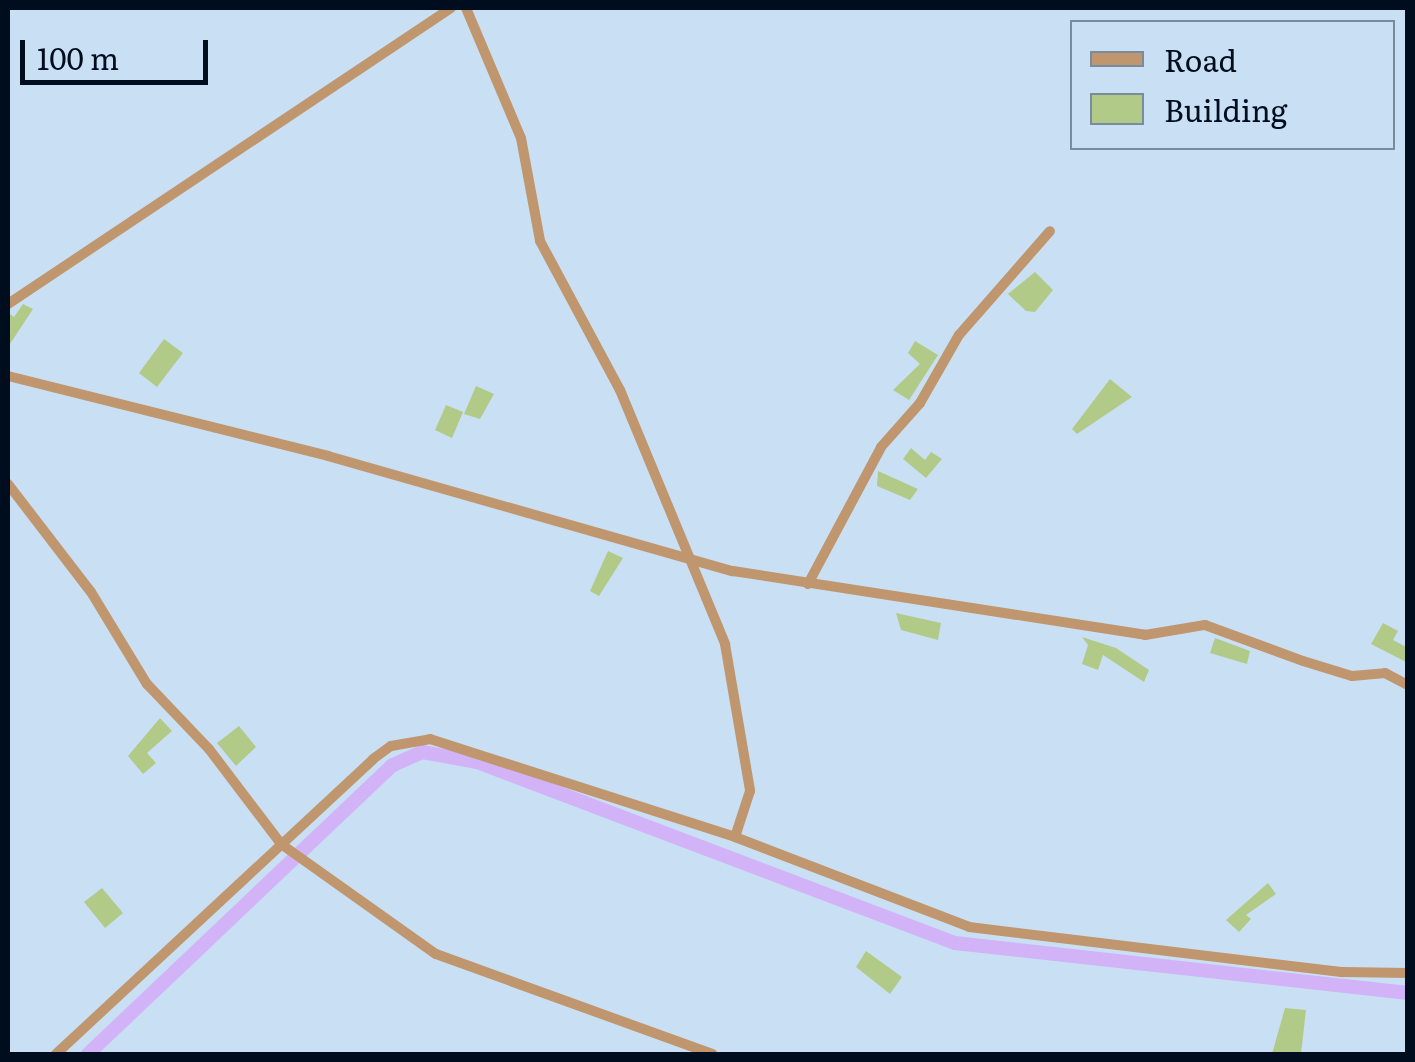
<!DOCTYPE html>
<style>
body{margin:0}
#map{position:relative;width:1415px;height:1062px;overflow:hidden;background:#c9e0f4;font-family:Literata,serif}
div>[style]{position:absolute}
.canal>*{height:14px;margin:-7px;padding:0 7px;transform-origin:7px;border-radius:7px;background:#d2b3f7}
.building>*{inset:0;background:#b1ca88}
.street>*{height:10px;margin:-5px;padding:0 5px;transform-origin:5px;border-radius:5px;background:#c0966e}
span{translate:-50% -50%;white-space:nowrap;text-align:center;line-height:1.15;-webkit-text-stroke:10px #c9e0f4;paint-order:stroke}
.frame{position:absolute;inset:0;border:10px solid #000d1e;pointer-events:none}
.legend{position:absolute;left:1070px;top:20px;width:325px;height:130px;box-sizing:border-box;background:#c9e0f4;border:2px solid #798c9e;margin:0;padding:12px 18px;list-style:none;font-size:30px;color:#000d1e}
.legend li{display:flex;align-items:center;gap:20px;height:50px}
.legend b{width:50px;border:2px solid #798c9e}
.scale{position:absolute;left:20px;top:40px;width:188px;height:45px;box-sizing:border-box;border:5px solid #000d1e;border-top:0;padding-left:12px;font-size:30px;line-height:35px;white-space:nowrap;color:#000d1e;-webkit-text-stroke:8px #c9e0f4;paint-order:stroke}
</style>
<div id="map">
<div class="canal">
<div style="left:88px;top:1054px;width:420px;rotate:-43.5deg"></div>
<div style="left:393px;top:765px;width:32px;rotate:-24deg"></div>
<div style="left:422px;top:752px;width:56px;rotate:10.3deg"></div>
<div style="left:477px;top:762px;width:511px;rotate:20.74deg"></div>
<div style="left:955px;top:943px;width:456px;rotate:6.3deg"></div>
</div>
<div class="building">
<div style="clip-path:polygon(1035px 272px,1053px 290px,1035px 312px,1026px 311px,1008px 294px)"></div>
<div style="clip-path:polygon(23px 304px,33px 309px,8px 347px,8px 313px,14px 317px)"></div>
<div style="clip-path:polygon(164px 339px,183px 353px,157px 387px,139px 373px)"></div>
<div style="clip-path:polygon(915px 341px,938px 355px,909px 400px,893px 390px,920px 364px,908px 353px)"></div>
<div style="clip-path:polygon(1110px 379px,1132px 397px,1077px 434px,1072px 429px)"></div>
<div style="clip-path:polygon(476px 386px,494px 394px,480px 419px,464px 414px)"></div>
<div style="clip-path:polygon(446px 405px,463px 412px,452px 438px,435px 430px)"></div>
<div style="clip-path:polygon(911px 448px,925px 460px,931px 452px,942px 459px,926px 478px,903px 459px)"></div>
<div style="clip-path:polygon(878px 471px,918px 489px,910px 500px,877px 486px)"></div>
<div style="clip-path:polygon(608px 551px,623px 558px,599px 596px,590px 591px)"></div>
<div style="clip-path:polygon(896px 613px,941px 623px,938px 640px,901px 630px)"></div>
<div style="clip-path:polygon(1383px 623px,1398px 631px,1393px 640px,1408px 648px,1408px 663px,1371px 644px)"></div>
<div style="clip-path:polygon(1082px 637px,1116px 648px,1149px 670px,1144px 682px,1103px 655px,1098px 670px,1082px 664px,1088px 645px)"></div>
<div style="clip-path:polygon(1215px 638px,1250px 651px,1247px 664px,1210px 653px)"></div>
<div style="clip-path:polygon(160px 718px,172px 731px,147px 753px,156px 763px,143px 774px,128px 756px)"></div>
<div style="clip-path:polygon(239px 726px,256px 747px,236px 766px,217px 743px)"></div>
<div style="clip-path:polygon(1268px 883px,1276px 894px,1246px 915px,1251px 919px,1239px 932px,1226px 920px)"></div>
<div style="clip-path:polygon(102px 888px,123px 913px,105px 928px,84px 902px)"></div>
<div style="clip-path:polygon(866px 951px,902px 977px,890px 994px,856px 967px)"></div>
<div style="clip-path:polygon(1285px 1008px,1306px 1010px,1301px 1054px,1272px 1054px)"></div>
</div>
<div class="street">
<div style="left:466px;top:8px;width:141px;rotate:67.1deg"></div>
<div style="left:521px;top:138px;width:105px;rotate:79.5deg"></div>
<div style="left:540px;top:241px;width:169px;rotate:61.8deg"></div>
<div style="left:620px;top:390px;width:275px;rotate:67.5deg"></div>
<div style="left:725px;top:644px;width:149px;rotate:80.3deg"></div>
<div style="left:750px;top:791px;width:48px;rotate:108.1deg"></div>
<div style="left:8px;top:304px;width:533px;rotate:-33.75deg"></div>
<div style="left:8px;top:376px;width:330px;rotate:14deg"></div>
<div style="left:328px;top:456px;width:421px;rotate:15.9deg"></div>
<div style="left:733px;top:571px;width:417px;rotate:8.8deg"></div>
<div style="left:1145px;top:635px;width:61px;rotate:-9.5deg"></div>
<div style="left:1205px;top:625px;width:104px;rotate:20.2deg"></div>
<div style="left:1303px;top:661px;width:51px;rotate:17deg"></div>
<div style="left:1352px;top:676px;width:33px;rotate:-5deg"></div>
<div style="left:1385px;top:673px;width:26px;rotate:28deg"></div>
<div style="left:8px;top:484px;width:136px;rotate:52.5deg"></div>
<div style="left:91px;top:592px;width:108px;rotate:58.7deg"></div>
<div style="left:147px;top:684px;width:90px;rotate:46.4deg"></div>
<div style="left:209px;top:749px;width:119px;rotate:52.8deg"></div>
<div style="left:281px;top:844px;width:190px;rotate:35.4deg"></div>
<div style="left:436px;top:954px;width:294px;rotate:19.9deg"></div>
<div style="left:808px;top:584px;width:155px;rotate:-61.9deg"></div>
<div style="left:881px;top:447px;width:59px;rotate:-48.4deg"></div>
<div style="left:920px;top:403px;width:78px;rotate:-60.2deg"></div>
<div style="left:959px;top:335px;width:138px;rotate:-48.8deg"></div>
<div style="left:56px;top:1054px;width:433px;rotate:-42.9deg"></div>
<div style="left:373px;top:759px;width:22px;rotate:-36deg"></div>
<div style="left:391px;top:746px;width:40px;rotate:-10deg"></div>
<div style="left:430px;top:739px;width:320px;rotate:17.8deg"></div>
<div style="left:735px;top:837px;width:251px;rotate:21deg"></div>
<div style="left:969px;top:927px;width:377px;rotate:6.9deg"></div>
<div style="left:1343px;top:972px;width:65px;rotate:0.9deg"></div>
</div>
<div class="frame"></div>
<ul class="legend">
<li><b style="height:12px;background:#c0966e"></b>Road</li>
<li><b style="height:28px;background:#b1ca88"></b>Building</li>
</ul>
<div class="scale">100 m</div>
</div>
